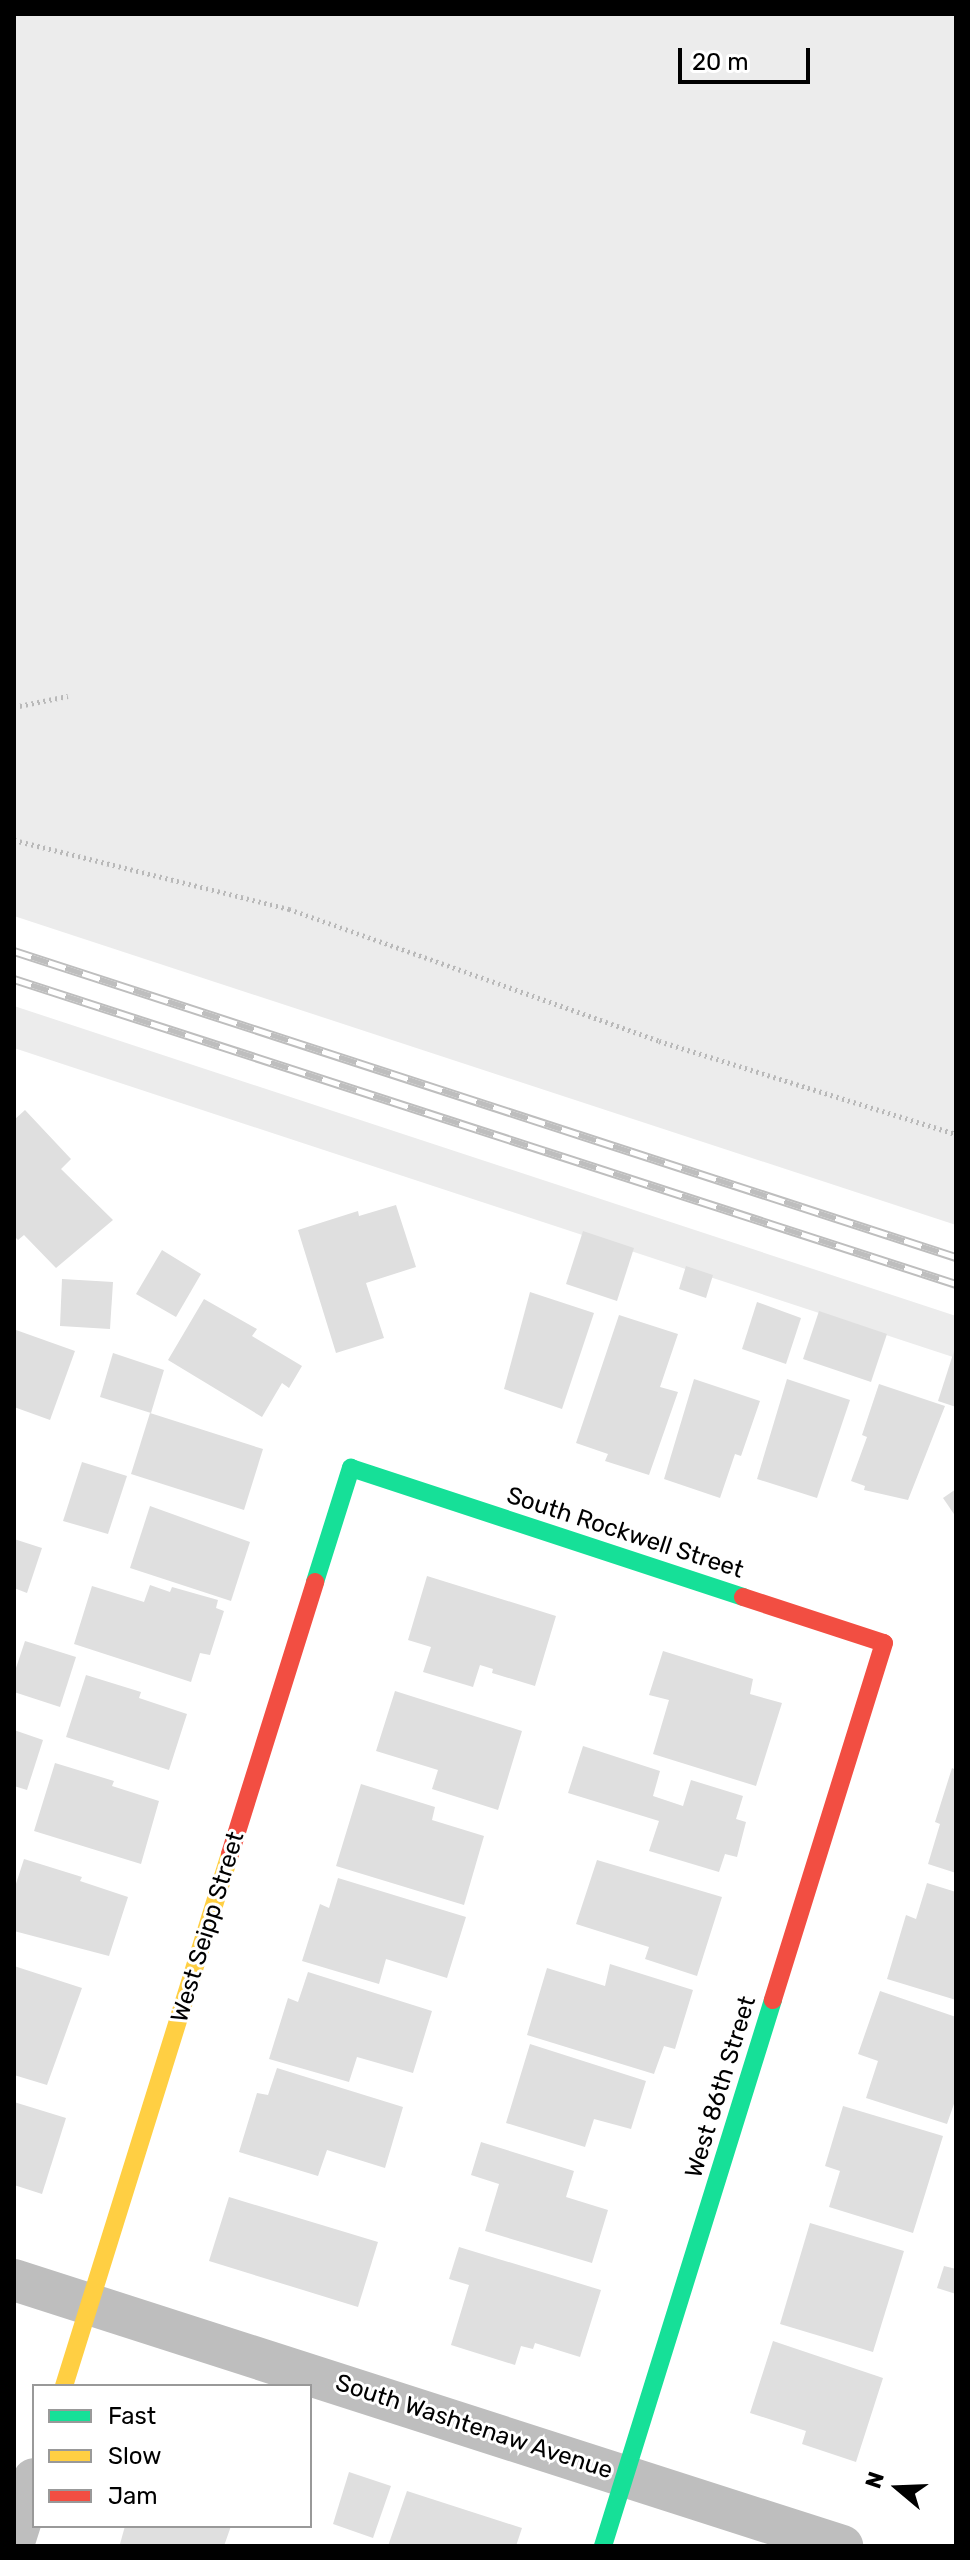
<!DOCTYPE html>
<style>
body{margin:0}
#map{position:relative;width:970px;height:2560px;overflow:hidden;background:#fff;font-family:Rubik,sans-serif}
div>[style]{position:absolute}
.green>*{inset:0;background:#ececec}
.building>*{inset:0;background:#dfdfdf}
.path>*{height:5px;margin-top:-2.5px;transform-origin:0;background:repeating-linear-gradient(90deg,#b9b9b9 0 2px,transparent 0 6px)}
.street>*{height:42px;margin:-21px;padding:0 21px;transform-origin:21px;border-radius:21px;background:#bebebe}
.fast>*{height:18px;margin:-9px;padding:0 9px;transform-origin:9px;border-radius:9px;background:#16e098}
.slow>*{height:18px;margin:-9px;padding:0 9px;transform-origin:9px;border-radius:9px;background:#ffcf43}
.jam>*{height:18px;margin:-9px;padding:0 9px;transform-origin:9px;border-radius:9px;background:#f24e42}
.rail>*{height:9px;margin-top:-4.5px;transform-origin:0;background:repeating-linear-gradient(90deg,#fff 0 18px,#bebebe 0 36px);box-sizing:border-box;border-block:2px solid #bebebe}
span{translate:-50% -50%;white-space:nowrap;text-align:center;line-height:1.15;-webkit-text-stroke:6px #fff;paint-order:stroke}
.street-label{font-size:24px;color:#000}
.frame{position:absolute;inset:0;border:16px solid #000;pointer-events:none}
.legend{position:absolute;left:32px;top:2384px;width:280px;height:144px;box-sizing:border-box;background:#fff;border:2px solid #999;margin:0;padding:10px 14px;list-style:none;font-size:24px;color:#000}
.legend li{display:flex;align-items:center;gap:16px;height:40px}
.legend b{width:40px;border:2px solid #999}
.north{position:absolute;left:858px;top:2448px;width:80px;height:80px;-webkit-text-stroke:6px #fff;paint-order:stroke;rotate:289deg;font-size:22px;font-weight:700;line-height:32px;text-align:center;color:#000}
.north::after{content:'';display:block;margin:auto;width:28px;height:36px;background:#000;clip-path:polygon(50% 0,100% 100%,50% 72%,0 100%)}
.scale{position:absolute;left:678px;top:48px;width:132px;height:36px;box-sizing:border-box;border:4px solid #000;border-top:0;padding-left:10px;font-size:24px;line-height:28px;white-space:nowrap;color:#000;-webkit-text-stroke:6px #fff;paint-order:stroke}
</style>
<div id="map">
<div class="green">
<div style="clip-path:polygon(14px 14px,956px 14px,956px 1225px,14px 916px)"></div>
<div style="clip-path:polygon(14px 1006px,956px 1316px,956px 1358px,14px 1048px)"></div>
</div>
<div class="building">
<div style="clip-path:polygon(25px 1110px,71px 1159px,61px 1169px,113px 1220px,56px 1268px,24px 1235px,18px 1240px,14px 1236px,14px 1120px)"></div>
<div style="clip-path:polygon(396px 1205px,416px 1267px,366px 1283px,384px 1338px,336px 1353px,298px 1230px,358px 1211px,359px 1216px)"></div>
<div style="clip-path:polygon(583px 1231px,634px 1248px,617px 1301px,566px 1284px)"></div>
<div style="clip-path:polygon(162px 1250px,201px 1274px,176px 1317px,136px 1294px)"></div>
<div style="clip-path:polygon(686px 1266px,713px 1275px,706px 1298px,679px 1289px)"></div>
<div style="clip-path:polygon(62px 1279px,113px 1282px,110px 1329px,60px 1326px)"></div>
<div style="clip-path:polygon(530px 1292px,594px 1313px,562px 1409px,504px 1389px)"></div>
<div style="clip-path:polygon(204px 1299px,257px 1329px,252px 1336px,302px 1366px,289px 1388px,282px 1383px,262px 1417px,168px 1360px)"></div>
<div style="clip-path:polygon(757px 1302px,801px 1318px,786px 1364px,742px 1349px)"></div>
<div style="clip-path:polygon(819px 1311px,887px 1334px,871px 1382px,803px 1359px)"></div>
<div style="clip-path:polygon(619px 1315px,678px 1334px,660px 1387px,678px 1392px,649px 1475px,605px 1461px,608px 1454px,576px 1443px)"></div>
<div style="clip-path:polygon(16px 1330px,75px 1351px,50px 1420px,14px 1407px)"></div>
<div style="clip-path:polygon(955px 1348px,956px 1348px,956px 1407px,938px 1401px)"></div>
<div style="clip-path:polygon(113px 1353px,164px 1370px,151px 1413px,100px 1397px)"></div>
<div style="clip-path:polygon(694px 1379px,760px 1401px,741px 1456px,735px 1454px,720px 1498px,664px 1479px)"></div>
<div style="clip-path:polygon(787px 1379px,850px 1400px,817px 1498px,757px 1479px)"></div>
<div style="clip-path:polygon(879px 1384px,945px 1406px,908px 1500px,864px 1490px,865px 1486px,851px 1481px,867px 1437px,862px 1435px)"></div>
<div style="clip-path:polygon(150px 1413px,263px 1449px,244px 1510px,131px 1474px)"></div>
<div style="clip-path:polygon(82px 1462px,127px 1476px,108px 1534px,63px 1521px)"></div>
<div style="clip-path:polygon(956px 1489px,956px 1517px,943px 1498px)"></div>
<div style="clip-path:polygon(150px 1506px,250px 1542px,231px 1601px,130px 1568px)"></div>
<div style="clip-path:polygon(14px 1539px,42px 1548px,27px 1593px,14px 1588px)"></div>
<div style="clip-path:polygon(427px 1576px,556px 1616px,535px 1686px,492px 1673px,493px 1669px,480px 1665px,473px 1687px,423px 1672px,431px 1647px,408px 1640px)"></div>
<div style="clip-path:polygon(150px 1585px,170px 1592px,172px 1587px,218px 1600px,216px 1608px,224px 1611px,210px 1655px,200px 1653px,191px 1682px,74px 1644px,92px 1586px,144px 1602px)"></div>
<div style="clip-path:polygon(25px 1641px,76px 1657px,60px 1707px,14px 1692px,14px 1674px)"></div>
<div style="clip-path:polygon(663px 1651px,753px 1679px,750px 1694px,782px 1703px,756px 1786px,653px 1754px,669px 1700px,649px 1695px)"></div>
<div style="clip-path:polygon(86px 1675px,141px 1692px,139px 1698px,187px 1714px,169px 1770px,66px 1737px)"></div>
<div style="clip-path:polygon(395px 1691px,522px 1731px,498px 1810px,432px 1789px,438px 1770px,376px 1751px)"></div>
<div style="clip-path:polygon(14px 1730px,43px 1740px,27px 1790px,14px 1786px)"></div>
<div style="clip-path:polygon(583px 1746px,660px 1771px,653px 1796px,683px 1806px,691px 1780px,743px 1796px,736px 1819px,746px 1822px,737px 1857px,725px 1854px,719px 1872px,649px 1851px,659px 1821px,568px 1793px)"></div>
<div style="clip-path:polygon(55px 1763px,114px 1781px,112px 1786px,159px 1801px,141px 1864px,34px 1831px)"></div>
<div style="clip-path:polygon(952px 1768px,956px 1770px,956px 1873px,928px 1864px,940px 1824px,935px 1822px)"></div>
<div style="clip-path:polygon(361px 1784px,435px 1807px,432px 1820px,484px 1836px,464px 1905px,336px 1866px)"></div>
<div style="clip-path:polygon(24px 1859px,82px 1877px,80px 1881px,128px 1897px,109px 1956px,14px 1931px,14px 1890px)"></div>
<div style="clip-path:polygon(597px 1860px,722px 1897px,697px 1976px,645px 1959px,649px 1947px,576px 1924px)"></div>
<div style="clip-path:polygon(338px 1878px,466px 1917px,447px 1978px,386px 1959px,379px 1984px,302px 1961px,320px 1904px,329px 1908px)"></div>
<div style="clip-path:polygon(927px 1883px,956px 1892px,956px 2000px,887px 1979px,906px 1915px,916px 1919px)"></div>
<div style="clip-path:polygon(610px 1964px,693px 1990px,675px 2049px,664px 2046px,654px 2074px,527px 2035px,547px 1968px,605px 1986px)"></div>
<div style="clip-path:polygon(14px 1966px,82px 1988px,47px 2085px,14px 2075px)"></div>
<div style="clip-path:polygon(308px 1972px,432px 2011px,413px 2073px,357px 2057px,349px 2082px,269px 2059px,288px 1998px,298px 2002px)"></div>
<div style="clip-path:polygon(880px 1991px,956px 2017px,956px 2098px,947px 2124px,866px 2098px,878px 2061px,858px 2054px)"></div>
<div style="clip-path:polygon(530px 2044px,646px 2081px,631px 2129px,594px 2119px,585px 2147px,506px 2123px)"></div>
<div style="clip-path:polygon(277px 2068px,403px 2107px,385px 2168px,327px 2150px,318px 2176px,239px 2152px,257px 2093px,268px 2095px)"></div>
<div style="clip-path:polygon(14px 2102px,66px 2118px,42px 2194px,14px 2185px)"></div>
<div style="clip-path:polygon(843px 2106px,943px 2136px,913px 2233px,829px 2207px,840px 2171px,825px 2166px)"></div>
<div style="clip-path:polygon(481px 2142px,574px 2171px,566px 2197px,608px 2210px,592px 2263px,485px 2231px,499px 2184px,471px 2175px)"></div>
<div style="clip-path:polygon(229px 2197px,378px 2242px,358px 2307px,209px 2261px)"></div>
<div style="clip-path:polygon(810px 2223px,904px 2251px,873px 2352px,780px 2324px)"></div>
<div style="clip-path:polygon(459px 2247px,601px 2290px,580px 2357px,535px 2343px,533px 2349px,521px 2346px,515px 2365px,451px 2345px,469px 2285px,449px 2279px)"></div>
<div style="clip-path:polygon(944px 2266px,956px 2269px,956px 2294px,937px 2288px)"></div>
<div style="clip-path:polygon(773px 2341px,883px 2378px,856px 2462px,802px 2444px,806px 2431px,750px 2413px)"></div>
<div style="clip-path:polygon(349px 2472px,391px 2486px,373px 2538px,333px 2524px)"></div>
<div style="clip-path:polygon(407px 2491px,522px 2528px,516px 2546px,388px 2546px)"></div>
<div style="clip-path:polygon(125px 2526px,231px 2526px,224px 2546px,127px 2546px,120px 2544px)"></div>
</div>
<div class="path">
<div style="left:14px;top:707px;width:55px;rotate:-11.5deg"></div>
<div style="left:14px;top:840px;width:284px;rotate:14.1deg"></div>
<div style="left:289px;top:909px;width:393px;rotate:19.6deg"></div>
<div style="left:659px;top:1041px;width:311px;rotate:17.4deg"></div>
</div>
<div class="street">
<div style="left:14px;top:2280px;width:870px;rotate:17.81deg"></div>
<div style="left:14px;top:2542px;width:66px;rotate:-72.4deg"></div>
</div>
<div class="fast">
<div style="left:315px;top:1582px;width:120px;rotate:-72.5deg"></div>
<div style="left:351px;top:1468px;width:413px;rotate:18.2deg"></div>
<div style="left:603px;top:2546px;width:572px;rotate:-72.71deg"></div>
</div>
<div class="slow">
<div style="left:64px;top:2386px;width:557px;rotate:-72.67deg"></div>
</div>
<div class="jam">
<div style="left:743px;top:1597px;width:148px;rotate:18.1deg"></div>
<div style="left:884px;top:1643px;width:374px;rotate:107.3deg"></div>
<div style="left:230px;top:1854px;width:285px;rotate:-72.6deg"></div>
</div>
<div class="rail">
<div style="left:14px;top:951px;width:990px;rotate:18deg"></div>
<div style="left:14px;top:979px;width:990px;rotate:17.94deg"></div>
</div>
<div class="street-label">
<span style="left:625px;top:1533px;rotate:18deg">South Rockwell Street</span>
<span style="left:208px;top:1927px;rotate:-73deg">West Seipp Street</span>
<span style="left:721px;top:2087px;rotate:-73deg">West 86th Street</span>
<span style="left:474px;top:2427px;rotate:18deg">South Washtenaw Avenue</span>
</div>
<div class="frame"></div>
<ul class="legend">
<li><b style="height:10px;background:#16e098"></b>Fast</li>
<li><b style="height:10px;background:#ffcf43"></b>Slow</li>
<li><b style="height:10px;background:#f24e42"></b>Jam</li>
</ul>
<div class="north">N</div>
<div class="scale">20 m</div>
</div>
